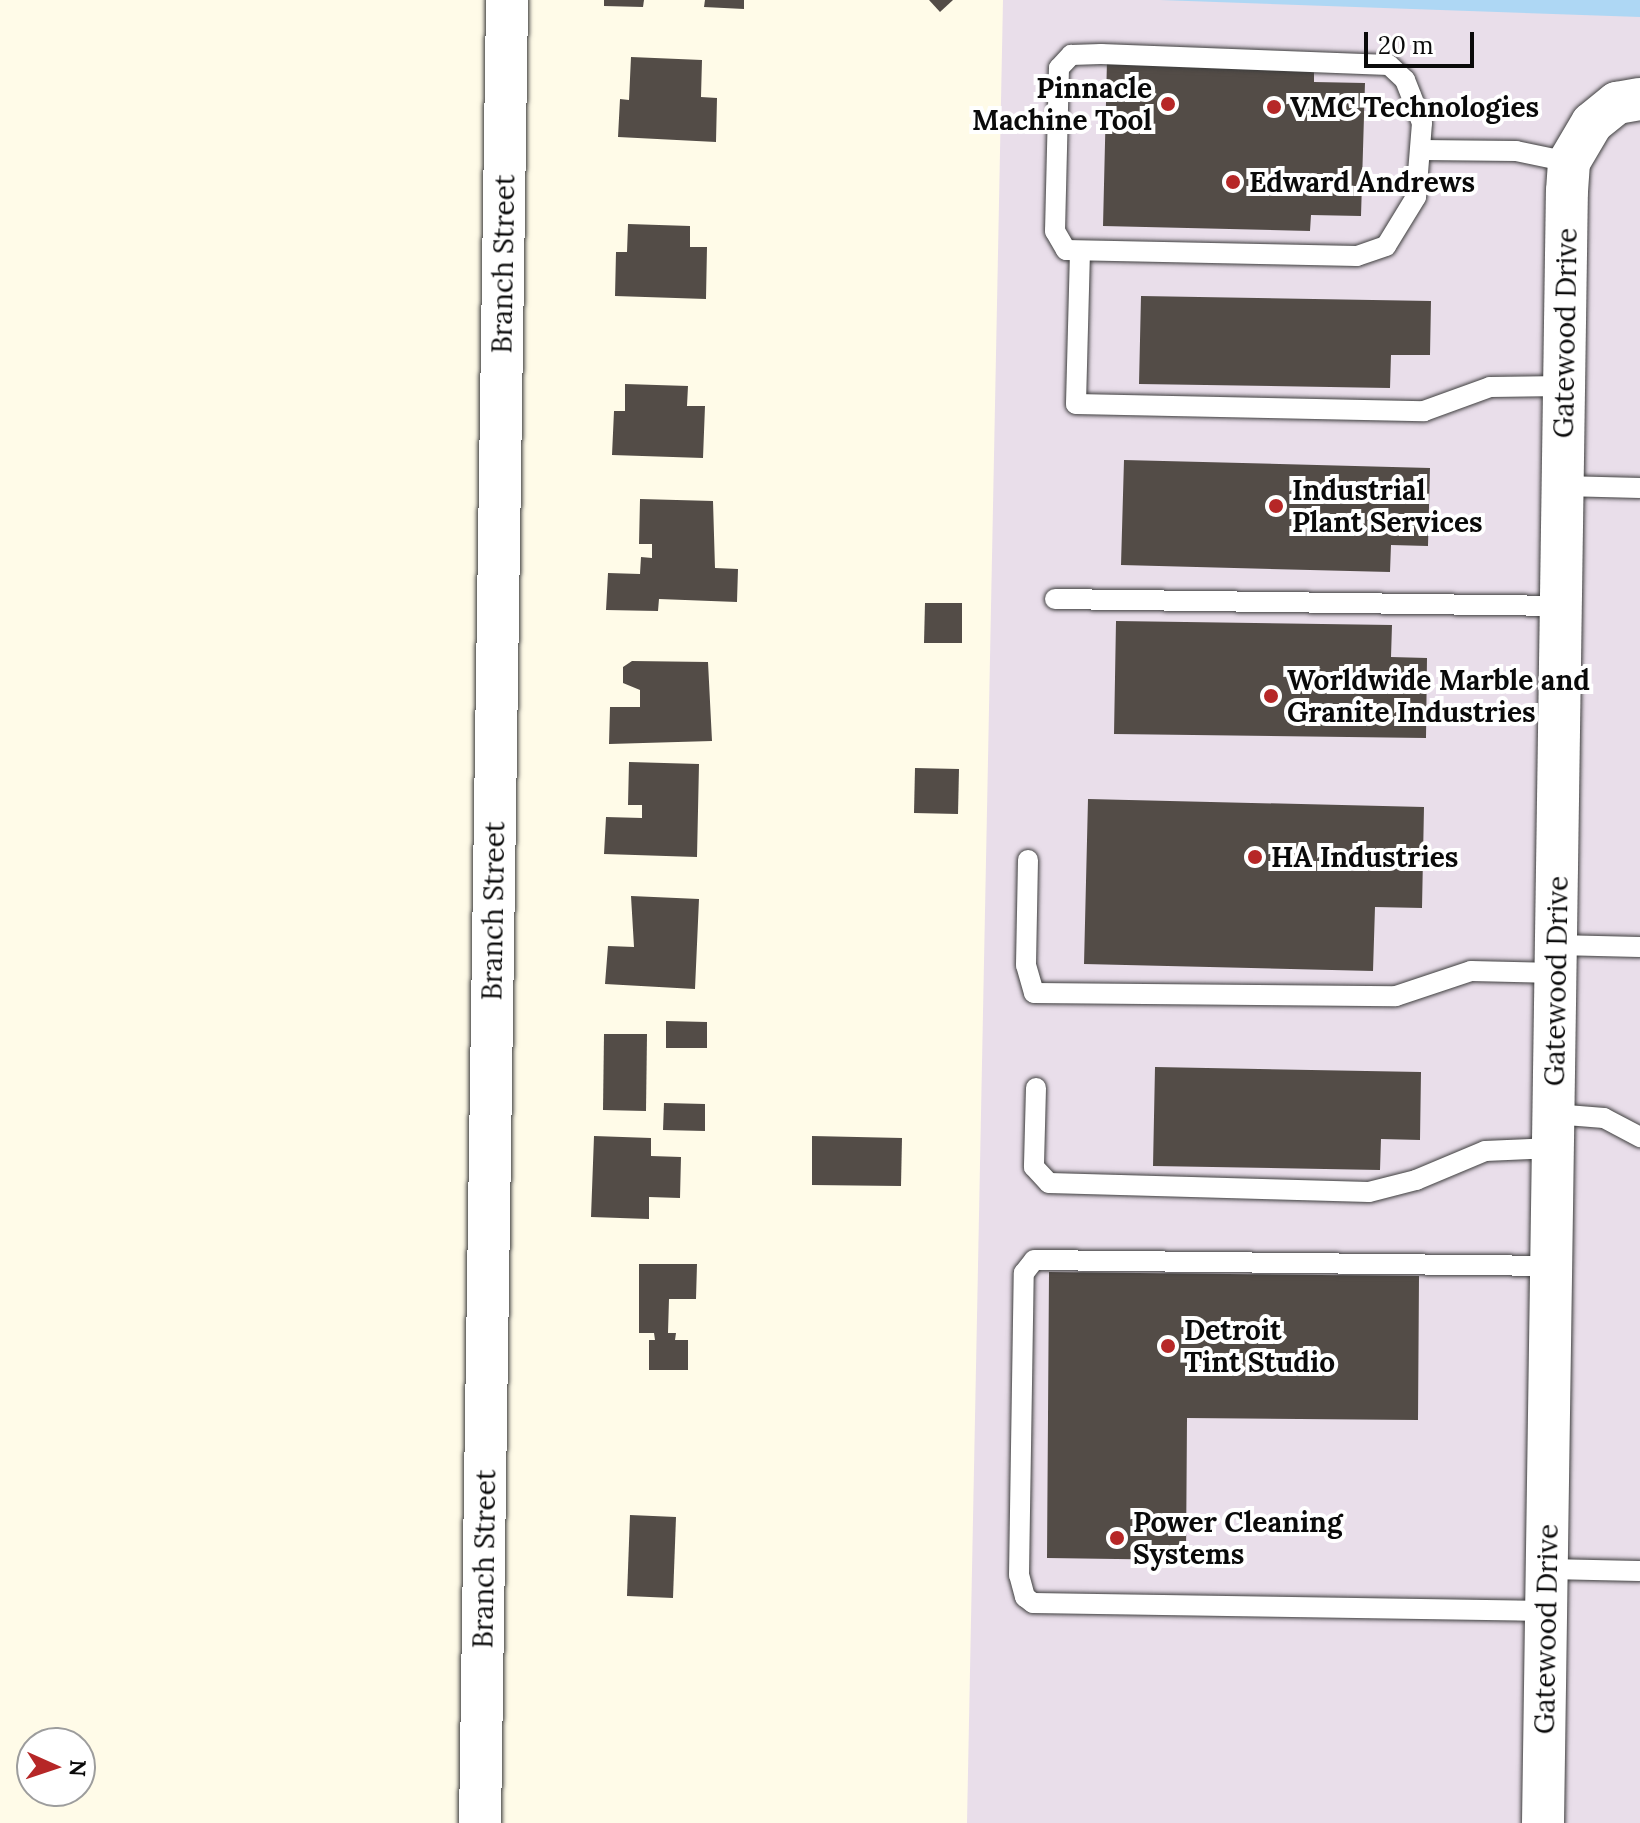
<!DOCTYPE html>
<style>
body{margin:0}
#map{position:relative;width:1640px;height:1823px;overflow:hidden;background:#fffbe8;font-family:Lora,serif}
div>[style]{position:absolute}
.industrial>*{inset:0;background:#e9deea}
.water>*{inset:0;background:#aed7f4}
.building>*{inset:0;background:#534c47}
.roads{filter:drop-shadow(0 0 2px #3d3d3d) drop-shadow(0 0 2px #3d3d3d)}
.service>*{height:20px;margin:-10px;padding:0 10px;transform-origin:10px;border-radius:10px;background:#fff}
.minor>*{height:42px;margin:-21px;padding:0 21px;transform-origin:21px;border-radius:21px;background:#fff}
.dots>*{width:22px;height:22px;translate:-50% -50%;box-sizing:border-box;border:4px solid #fff;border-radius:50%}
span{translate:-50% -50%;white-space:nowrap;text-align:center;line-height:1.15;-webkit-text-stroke:8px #fff;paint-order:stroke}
.poi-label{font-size:28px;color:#0a0a0a;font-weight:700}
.right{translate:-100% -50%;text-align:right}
.left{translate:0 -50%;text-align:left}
.street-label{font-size:28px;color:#0a0a0a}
.north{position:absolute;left:16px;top:1727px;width:80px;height:80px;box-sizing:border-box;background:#fff;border:2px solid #9d9d9d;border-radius:50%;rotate:93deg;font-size:22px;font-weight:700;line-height:32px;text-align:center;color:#0a0a0a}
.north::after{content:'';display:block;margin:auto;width:28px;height:36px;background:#b62727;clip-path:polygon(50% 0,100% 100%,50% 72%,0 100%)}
.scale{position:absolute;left:1364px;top:32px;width:110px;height:36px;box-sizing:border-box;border:4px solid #0a0a0a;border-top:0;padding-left:10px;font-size:24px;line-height:28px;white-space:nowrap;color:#0a0a0a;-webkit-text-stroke:6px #fff;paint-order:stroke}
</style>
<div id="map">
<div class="industrial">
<div style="clip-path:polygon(1003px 0,1640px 0,1640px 1823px,967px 1823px)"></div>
</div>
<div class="water">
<div style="clip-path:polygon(1160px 0,1640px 0,1640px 17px)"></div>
</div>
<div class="building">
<div style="clip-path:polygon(604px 0,644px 0,643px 7px,604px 6px)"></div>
<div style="clip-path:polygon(705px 0,744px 0,744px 9px,704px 7px)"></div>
<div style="clip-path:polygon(929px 0,953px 0,940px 12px)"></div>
<div style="clip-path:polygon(631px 57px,702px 60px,701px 97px,717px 98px,716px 142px,618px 137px,620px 99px,629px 100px)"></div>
<div style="clip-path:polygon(1107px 60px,1314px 65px,1314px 82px,1365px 83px,1361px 216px,1311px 215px,1310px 231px,1103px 226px)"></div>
<div style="clip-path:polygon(628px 224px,690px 226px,690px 247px,707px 247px,706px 299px,615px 296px,616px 252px,627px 252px)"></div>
<div style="clip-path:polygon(1141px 296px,1431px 301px,1430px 355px,1391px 355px,1390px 388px,1139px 384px)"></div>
<div style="clip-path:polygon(625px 384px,688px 386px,687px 406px,705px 406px,703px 458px,612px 455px,614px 411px,625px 411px)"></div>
<div style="clip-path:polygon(1124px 460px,1430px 468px,1428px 546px,1391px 545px,1390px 572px,1121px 565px)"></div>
<div style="clip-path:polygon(640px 499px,713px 501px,715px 568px,738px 569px,737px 602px,659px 599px,658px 611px,606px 610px,608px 573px,640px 574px,641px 557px,652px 558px,652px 544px,639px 544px)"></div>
<div style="clip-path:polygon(925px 603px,962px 603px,962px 643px,924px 643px)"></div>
<div style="clip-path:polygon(1116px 621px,1392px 625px,1391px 657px,1427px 658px,1426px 738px,1114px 734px)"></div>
<div style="clip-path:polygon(632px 661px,708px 662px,712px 741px,609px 744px,610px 707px,640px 707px,640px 690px,623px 683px,623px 667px)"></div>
<div style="clip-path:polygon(629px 762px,699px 764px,697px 857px,604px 854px,606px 817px,642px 818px,642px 805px,628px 805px)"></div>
<div style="clip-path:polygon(915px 768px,959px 769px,958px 814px,914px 813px)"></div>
<div style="clip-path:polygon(1088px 799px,1424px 807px,1422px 908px,1375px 907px,1373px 971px,1084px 964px)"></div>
<div style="clip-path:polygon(631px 896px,699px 899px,695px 989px,605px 984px,608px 946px,634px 947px)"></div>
<div style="clip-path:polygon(666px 1021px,707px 1022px,707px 1048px,666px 1048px)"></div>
<div style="clip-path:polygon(604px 1034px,647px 1034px,646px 1111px,603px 1110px)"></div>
<div style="clip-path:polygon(1155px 1067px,1421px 1072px,1420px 1140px,1381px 1139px,1380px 1170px,1153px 1166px)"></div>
<div style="clip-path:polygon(664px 1103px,705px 1104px,705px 1131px,663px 1130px)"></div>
<div style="clip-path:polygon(594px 1136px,651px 1138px,651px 1156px,681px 1157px,680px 1198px,649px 1197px,649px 1219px,591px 1217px)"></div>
<div style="clip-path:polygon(812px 1136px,902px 1138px,901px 1186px,812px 1185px)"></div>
<div style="clip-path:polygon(639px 1264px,697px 1264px,696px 1299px,669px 1299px,668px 1333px,676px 1333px,675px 1340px,688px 1340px,688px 1370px,649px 1370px,649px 1340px,655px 1340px,654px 1333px,639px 1333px)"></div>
<div style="clip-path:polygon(1049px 1272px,1419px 1276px,1418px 1420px,1187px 1418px,1186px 1560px,1047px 1558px)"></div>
<div style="clip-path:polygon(630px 1515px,676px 1517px,673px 1598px,627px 1596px)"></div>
</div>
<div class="roads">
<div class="service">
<div style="left:1101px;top:54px;width:288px;rotate:2.2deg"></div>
<div style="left:1389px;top:65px;width:22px;rotate:43deg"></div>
<div style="left:1405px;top:80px;width:46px;rotate:68.4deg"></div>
<div style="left:1422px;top:123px;width:74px;rotate:94.6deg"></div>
<div style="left:1416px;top:197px;width:57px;rotate:121.5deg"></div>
<div style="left:1386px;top:246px;width:31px;rotate:161deg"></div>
<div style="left:1357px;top:256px;width:291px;rotate:-178.8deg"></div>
<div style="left:1066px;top:250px;width:22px;rotate:-120deg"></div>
<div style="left:1055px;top:231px;width:163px;rotate:-88.6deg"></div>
<div style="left:1059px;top:68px;width:18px;rotate:-47deg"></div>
<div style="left:1071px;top:55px;width:30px;rotate:-2deg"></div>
<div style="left:1422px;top:150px;width:94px;rotate:0.6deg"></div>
<div style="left:1516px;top:151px;width:54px;rotate:11.7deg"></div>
<div style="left:1080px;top:251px;width:153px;rotate:91.5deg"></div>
<div style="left:1076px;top:404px;width:348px;rotate:1.2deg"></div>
<div style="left:1424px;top:411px;width:70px;rotate:-20deg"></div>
<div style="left:1490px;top:387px;width:74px;rotate:-0.8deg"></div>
<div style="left:1563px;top:486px;width:77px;rotate:1.5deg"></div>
<div style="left:1055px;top:599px;width:506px;rotate:0.79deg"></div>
<div style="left:1028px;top:860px;width:105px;rotate:91.1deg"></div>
<div style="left:1026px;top:965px;width:29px;rotate:74deg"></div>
<div style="left:1034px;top:993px;width:362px;rotate:0.5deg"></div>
<div style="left:1396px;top:996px;width:79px;rotate:-18.4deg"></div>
<div style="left:1471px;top:971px;width:85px;rotate:1.3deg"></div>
<div style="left:1556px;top:945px;width:84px;rotate:1.4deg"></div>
<div style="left:1036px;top:1088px;width:79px;rotate:91.5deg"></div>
<div style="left:1034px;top:1167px;width:22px;rotate:47deg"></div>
<div style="left:1049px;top:1183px;width:320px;rotate:1.6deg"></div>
<div style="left:1369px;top:1192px;width:49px;rotate:-14.3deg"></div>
<div style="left:1416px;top:1180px;width:75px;rotate:-22.8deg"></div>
<div style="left:1485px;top:1151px;width:68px;rotate:-2.5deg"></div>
<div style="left:1554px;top:1114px;width:50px;rotate:4.6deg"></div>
<div style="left:1604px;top:1118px;width:41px;rotate:27.8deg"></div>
<div style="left:1547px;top:1569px;width:93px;rotate:1.2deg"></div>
<div style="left:1546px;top:1611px;width:513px;rotate:-179.11deg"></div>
<div style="left:1033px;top:1603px;width:10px;rotate:-143deg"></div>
<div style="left:1025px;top:1597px;width:23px;rotate:-105deg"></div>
<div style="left:1019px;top:1575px;width:302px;rotate:-89.1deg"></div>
<div style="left:1024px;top:1273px;width:16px;rotate:-52deg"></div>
<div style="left:1034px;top:1260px;width:517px;rotate:0.66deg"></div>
</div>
<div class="minor">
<div style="left:480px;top:1823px;width:1823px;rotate:-89.15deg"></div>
<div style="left:1543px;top:1823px;width:1632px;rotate:-89.16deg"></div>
<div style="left:1567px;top:191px;width:29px;rotate:-86deg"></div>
<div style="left:1569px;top:162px;width:45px;rotate:-59.5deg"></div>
<div style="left:1592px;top:123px;width:32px;rotate:-39deg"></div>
<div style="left:1617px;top:103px;width:23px;rotate:-10deg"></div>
</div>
</div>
<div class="dots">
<div style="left:1168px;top:104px;background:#b62727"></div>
<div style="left:1274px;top:107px;background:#b62727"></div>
<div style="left:1233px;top:182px;background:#b62727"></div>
<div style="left:1276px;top:506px;background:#b62727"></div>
<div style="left:1271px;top:696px;background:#b62727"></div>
<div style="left:1255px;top:857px;background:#b62727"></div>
<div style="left:1168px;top:1346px;background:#b62727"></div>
<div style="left:1117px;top:1538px;background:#b62727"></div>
</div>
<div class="poi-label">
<span class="right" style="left:1152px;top:104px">Pinnacle<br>Machine Tool</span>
<span class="left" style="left:1290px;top:107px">VMC Technologies</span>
<span class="left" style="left:1249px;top:182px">Edward Andrews</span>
<span class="left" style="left:1292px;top:506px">Industrial<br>Plant Services</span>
<span class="left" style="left:1287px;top:696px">Worldwide Marble and<br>Granite Industries</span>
<span class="left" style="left:1271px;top:857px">HA Industries</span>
<span class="left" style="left:1184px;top:1346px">Detroit<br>Tint Studio</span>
<span class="left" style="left:1133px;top:1538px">Power Cleaning<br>Systems</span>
</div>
<div class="street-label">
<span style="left:503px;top:264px;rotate:-89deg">Branch Street</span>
<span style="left:1565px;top:333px;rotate:-89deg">Gatewood Drive</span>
<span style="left:493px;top:911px;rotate:-89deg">Branch Street</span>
<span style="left:1556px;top:981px;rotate:-89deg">Gatewood Drive</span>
<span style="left:484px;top:1559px;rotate:-89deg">Branch Street</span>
<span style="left:1546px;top:1629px;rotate:-89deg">Gatewood Drive</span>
</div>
<div class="north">N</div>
<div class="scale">20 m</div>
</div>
